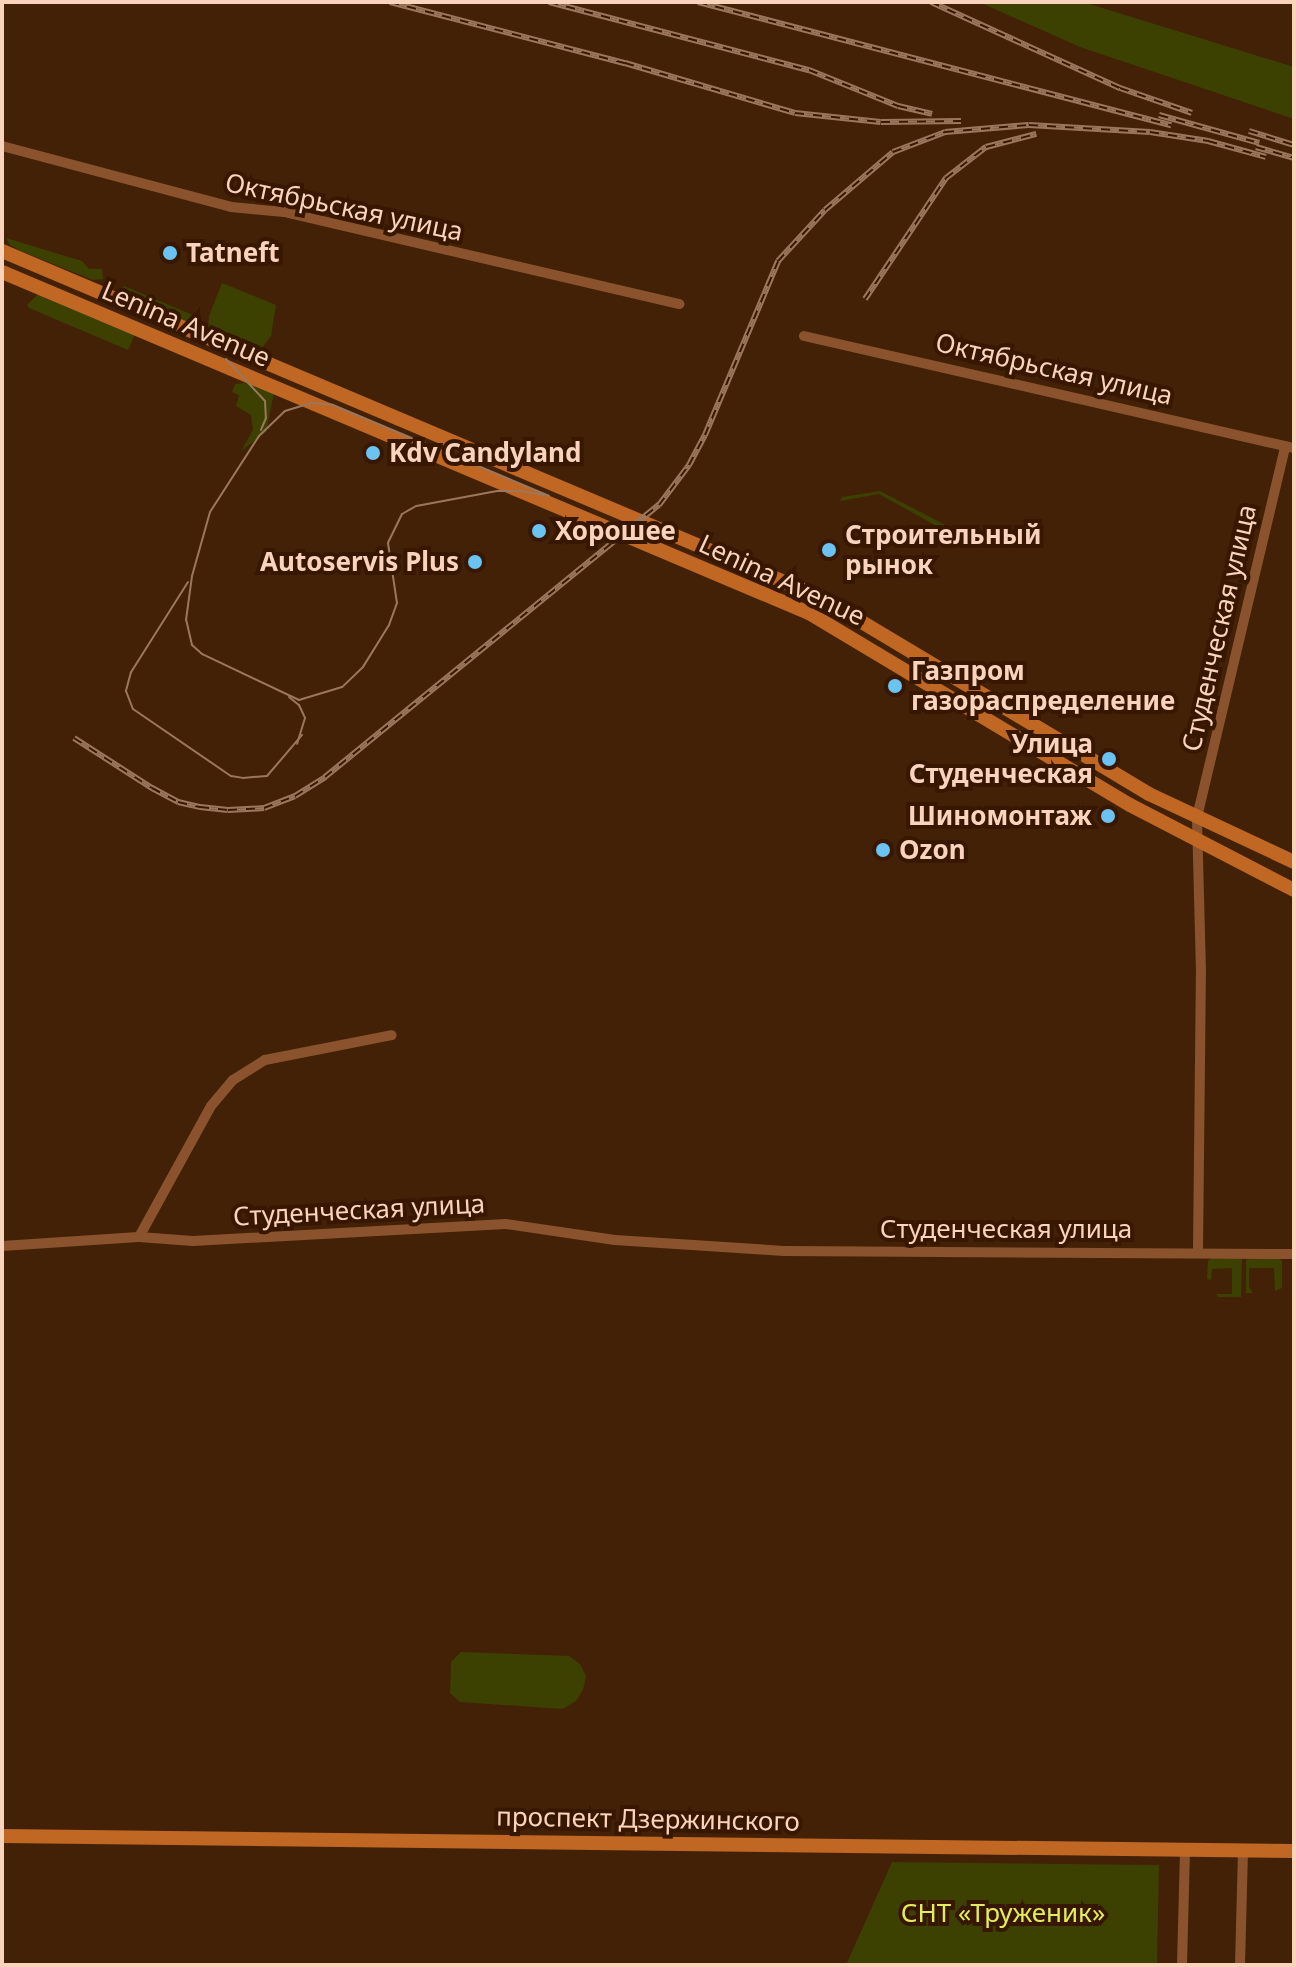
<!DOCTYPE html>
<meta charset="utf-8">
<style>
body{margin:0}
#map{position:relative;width:1296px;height:1967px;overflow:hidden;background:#432106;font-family:"Noto Sans",sans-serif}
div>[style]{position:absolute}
.green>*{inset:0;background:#3c4000}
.minor>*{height:10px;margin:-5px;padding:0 5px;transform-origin:5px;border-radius:5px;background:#8a532e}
.secondary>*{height:14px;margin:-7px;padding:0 7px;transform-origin:7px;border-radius:7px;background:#bf6723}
.tram>*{height:2px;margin:-1px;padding:0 1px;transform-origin:1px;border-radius:1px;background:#9b775d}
.rail>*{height:6px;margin-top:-3px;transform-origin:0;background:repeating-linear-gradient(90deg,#381700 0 9px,#9b775d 0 18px);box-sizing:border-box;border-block:2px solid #9b775d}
.dots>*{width:22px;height:22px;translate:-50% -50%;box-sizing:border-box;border:4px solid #381700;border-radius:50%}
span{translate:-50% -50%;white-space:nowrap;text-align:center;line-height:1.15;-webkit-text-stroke:8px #381700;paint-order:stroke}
.street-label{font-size:26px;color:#f9d3bb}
.poi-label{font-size:26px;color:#f9d3bb;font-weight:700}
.left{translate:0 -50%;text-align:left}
.right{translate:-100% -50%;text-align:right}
.park-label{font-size:26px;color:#e2ee59}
.frame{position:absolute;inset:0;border:4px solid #f9d3bb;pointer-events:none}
</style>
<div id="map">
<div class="green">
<div style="clip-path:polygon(979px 2px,1083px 2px,1294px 67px,1294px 119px,1080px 47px)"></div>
<div style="clip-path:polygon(6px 238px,82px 261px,89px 269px,102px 269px,103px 279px,93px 280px,21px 251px,10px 245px)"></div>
<div style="clip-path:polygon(222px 283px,276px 305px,271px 336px,258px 353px,211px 333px,208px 328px,209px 316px)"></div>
<div style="clip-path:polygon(124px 286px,195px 316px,195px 323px,192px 328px,116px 293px)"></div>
<div style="clip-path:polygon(38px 294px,135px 334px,128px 350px,29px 308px,27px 305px)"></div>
<div style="clip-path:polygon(252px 382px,274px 393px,266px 432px,241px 451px,253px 430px,251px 415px,236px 406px,239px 395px,232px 392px,235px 384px)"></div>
<div style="clip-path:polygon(880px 491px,953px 529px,951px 534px,879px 494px,840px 501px,842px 497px)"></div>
<div style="clip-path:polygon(1215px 1255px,1239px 1255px,1242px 1259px,1241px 1297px,1218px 1297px,1216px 1294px,1232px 1294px,1232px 1268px,1212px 1269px,1211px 1280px,1207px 1279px,1208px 1261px)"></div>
<div style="clip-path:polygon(1255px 1256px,1277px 1257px,1282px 1261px,1282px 1288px,1275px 1291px,1274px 1268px,1249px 1268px,1249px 1287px,1253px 1293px,1246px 1293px,1246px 1260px)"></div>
<div style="clip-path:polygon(461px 1652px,569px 1656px,580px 1664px,586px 1676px,583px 1690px,576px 1701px,563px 1709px,460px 1702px,450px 1693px,451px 1662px)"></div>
<div style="clip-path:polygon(892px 1862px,1159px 1865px,1157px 1965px,846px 1965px)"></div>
</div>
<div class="minor">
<div style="left:2px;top:146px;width:237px;rotate:14.9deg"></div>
<div style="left:231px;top:207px;width:53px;rotate:5.4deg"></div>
<div style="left:284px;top:212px;width:406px;rotate:13.1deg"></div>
<div style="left:804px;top:336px;width:503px;rotate:12.88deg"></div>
<div style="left:139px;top:1237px;width:149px;rotate:-61.2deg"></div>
<div style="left:211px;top:1106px;width:34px;rotate:-50deg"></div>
<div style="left:233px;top:1080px;width:38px;rotate:-32deg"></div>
<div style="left:265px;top:1060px;width:129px;rotate:-11.1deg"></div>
<div style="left:2px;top:1246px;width:137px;rotate:-3.8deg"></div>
<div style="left:139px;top:1237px;width:54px;rotate:4.2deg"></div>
<div style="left:193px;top:1241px;width:313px;rotate:-3.1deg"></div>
<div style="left:506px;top:1224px;width:110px;rotate:8.4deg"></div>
<div style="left:615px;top:1240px;width:169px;rotate:3.7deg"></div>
<div style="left:784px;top:1251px;width:510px;rotate:0.34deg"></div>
<div style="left:1198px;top:1251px;width:279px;rotate:-89.4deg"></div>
<div style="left:1201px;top:972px;width:155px;rotate:-91.5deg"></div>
<div style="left:1197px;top:817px;width:380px;rotate:-76.6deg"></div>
<div style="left:1182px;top:1965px;width:116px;rotate:-88.5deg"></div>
<div style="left:1240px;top:1965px;width:114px;rotate:-88.5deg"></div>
</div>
<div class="secondary">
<div style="left:2px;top:251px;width:888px;rotate:22.93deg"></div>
<div style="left:820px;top:597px;width:383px;rotate:30.9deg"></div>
<div style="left:1149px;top:794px;width:160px;rotate:25.1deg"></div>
<div style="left:2px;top:272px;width:876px;rotate:22.91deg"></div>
<div style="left:809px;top:613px;width:374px;rotate:30.9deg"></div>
<div style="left:1130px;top:805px;width:185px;rotate:27.4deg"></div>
<div style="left:2px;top:1836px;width:1292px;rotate:0.67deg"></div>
</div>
<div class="tram">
<div style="left:226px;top:359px;width:57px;rotate:47.1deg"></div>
<div style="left:265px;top:401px;width:17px;rotate:87deg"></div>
<div style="left:266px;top:418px;width:13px;rotate:113deg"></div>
<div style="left:312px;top:403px;width:21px;rotate:5deg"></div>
<div style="left:333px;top:405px;width:234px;rotate:22.8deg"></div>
<div style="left:549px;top:496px;width:27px;rotate:-170deg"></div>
<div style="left:522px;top:491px;width:25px;rotate:180deg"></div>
<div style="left:497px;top:491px;width:82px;rotate:169.5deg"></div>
<div style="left:416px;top:506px;width:16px;rotate:150deg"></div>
<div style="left:402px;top:514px;width:32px;rotate:116deg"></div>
<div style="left:388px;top:543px;width:61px;rotate:81.5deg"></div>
<div style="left:397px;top:603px;width:23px;rotate:110deg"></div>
<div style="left:389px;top:625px;width:49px;rotate:121.8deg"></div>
<div style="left:363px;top:667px;width:29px;rotate:136deg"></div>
<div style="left:342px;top:687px;width:45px;rotate:163.2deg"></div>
<div style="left:299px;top:700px;width:107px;rotate:-154.6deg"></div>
<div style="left:202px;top:654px;width:13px;rotate:-138deg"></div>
<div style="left:192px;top:645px;width:26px;rotate:-103deg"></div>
<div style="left:186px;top:620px;width:44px;rotate:-82.2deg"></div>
<div style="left:192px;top:576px;width:66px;rotate:-74.3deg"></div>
<div style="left:210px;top:512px;width:90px;rotate:-57.2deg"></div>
<div style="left:259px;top:436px;width:36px;rotate:-44deg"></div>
<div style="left:285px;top:411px;width:28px;rotate:-17deg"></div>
<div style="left:188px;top:582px;width:107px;rotate:122.3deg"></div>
<div style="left:131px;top:672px;width:20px;rotate:105deg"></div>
<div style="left:126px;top:691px;width:19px;rotate:69deg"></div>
<div style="left:133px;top:709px;width:119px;rotate:34.4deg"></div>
<div style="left:231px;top:776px;width:12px;rotate:9deg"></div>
<div style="left:243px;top:778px;width:24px;rotate:-5deg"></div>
<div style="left:267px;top:776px;width:54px;rotate:-49.5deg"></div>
<div style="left:289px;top:697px;width:13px;rotate:39deg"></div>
<div style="left:299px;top:705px;width:14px;rotate:65deg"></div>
<div style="left:305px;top:718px;width:27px;rotate:107deg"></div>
</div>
<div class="rail">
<div style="left:390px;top:2px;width:243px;rotate:14.6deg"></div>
<div style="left:625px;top:63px;width:177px;rotate:16.4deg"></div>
<div style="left:795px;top:113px;width:86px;rotate:6deg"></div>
<div style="left:881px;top:122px;width:80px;rotate:-0.7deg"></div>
<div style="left:549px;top:2px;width:269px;rotate:14.7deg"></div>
<div style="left:809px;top:70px;width:96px;rotate:22deg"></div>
<div style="left:898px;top:106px;width:35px;rotate:13deg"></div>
<div style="left:698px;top:2px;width:489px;rotate:14.6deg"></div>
<div style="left:931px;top:2px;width:208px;rotate:24.5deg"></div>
<div style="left:1120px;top:88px;width:76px;rotate:19.1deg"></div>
<div style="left:1159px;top:115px;width:104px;rotate:15.6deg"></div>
<div style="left:1249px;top:131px;width:47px;rotate:17.3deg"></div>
<div style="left:1256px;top:147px;width:40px;rotate:16deg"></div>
<div style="left:865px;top:299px;width:146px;rotate:-56.2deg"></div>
<div style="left:946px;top:178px;width:51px;rotate:-37.8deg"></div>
<div style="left:986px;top:147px;width:52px;rotate:-14.6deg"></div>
<div style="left:74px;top:738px;width:93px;rotate:32.7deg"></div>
<div style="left:152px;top:788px;width:30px;rotate:28deg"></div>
<div style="left:178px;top:802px;width:23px;rotate:13deg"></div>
<div style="left:200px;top:807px;width:28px;rotate:6deg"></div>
<div style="left:228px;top:810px;width:36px;rotate:-3deg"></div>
<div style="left:264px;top:808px;width:33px;rotate:-21deg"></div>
<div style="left:295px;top:796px;width:36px;rotate:-32deg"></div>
<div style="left:325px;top:777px;width:431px;rotate:-39.2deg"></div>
<div style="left:659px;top:505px;width:50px;rotate:-53.1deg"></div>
<div style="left:689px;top:465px;width:34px;rotate:-62deg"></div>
<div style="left:705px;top:435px;width:189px;rotate:-67.2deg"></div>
<div style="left:778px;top:261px;width:69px;rotate:-47.3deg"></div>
<div style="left:825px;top:210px;width:89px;rotate:-40.5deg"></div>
<div style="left:893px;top:152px;width:56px;rotate:-21deg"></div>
<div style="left:945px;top:132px;width:84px;rotate:-4.8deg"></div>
<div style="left:1029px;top:125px;width:121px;rotate:3.3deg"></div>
<div style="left:1150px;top:132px;width:59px;rotate:8.8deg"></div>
<div style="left:1208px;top:141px;width:60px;rotate:15.4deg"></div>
</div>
<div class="dots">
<div style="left:170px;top:253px;background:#6bc3f2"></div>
<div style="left:373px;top:453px;background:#6bc3f2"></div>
<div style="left:539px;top:531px;background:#6bc3f2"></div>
<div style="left:829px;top:550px;background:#6bc3f2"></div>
<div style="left:475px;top:562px;background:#6bc3f2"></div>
<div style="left:895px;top:686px;background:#6bc3f2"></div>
<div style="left:1109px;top:759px;background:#6bc3f2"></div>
<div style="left:1108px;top:816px;background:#6bc3f2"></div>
<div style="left:883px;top:850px;background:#6bc3f2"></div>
</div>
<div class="street-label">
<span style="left:344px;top:207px;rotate:12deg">Октябрьская улица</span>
<span style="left:186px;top:324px;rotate:23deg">Lenina Avenue</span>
<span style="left:1054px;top:369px;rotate:13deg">Октябрьская улица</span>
<span style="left:782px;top:580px;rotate:25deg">Lenina Avenue</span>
<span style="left:1219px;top:628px;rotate:-77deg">Студенческая улица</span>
<span style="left:359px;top:1210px;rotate:-3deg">Студенческая улица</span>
<span style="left:1006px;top:1229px">Студенческая улица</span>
<span style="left:648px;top:1819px;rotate:1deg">проспект Дзержинского</span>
</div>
<div class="poi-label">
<span class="left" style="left:186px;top:253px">Tatneft</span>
<span class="left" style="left:389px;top:453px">Kdv Candyland</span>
<span class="left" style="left:555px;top:531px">Хорошее</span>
<span class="left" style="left:845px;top:550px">Строительный<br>рынок</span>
<span class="right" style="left:459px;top:562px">Autoservis Plus</span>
<span class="left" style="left:911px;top:686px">Газпром<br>газораспределение</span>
<span class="right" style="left:1093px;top:759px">Улица<br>Студенческая</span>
<span class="right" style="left:1092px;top:816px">Шиномонтаж</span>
<span class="left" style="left:899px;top:850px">Ozon</span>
</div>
<div class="park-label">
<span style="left:1003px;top:1913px">СНТ «Труженик»</span>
</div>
<div class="frame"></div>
</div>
